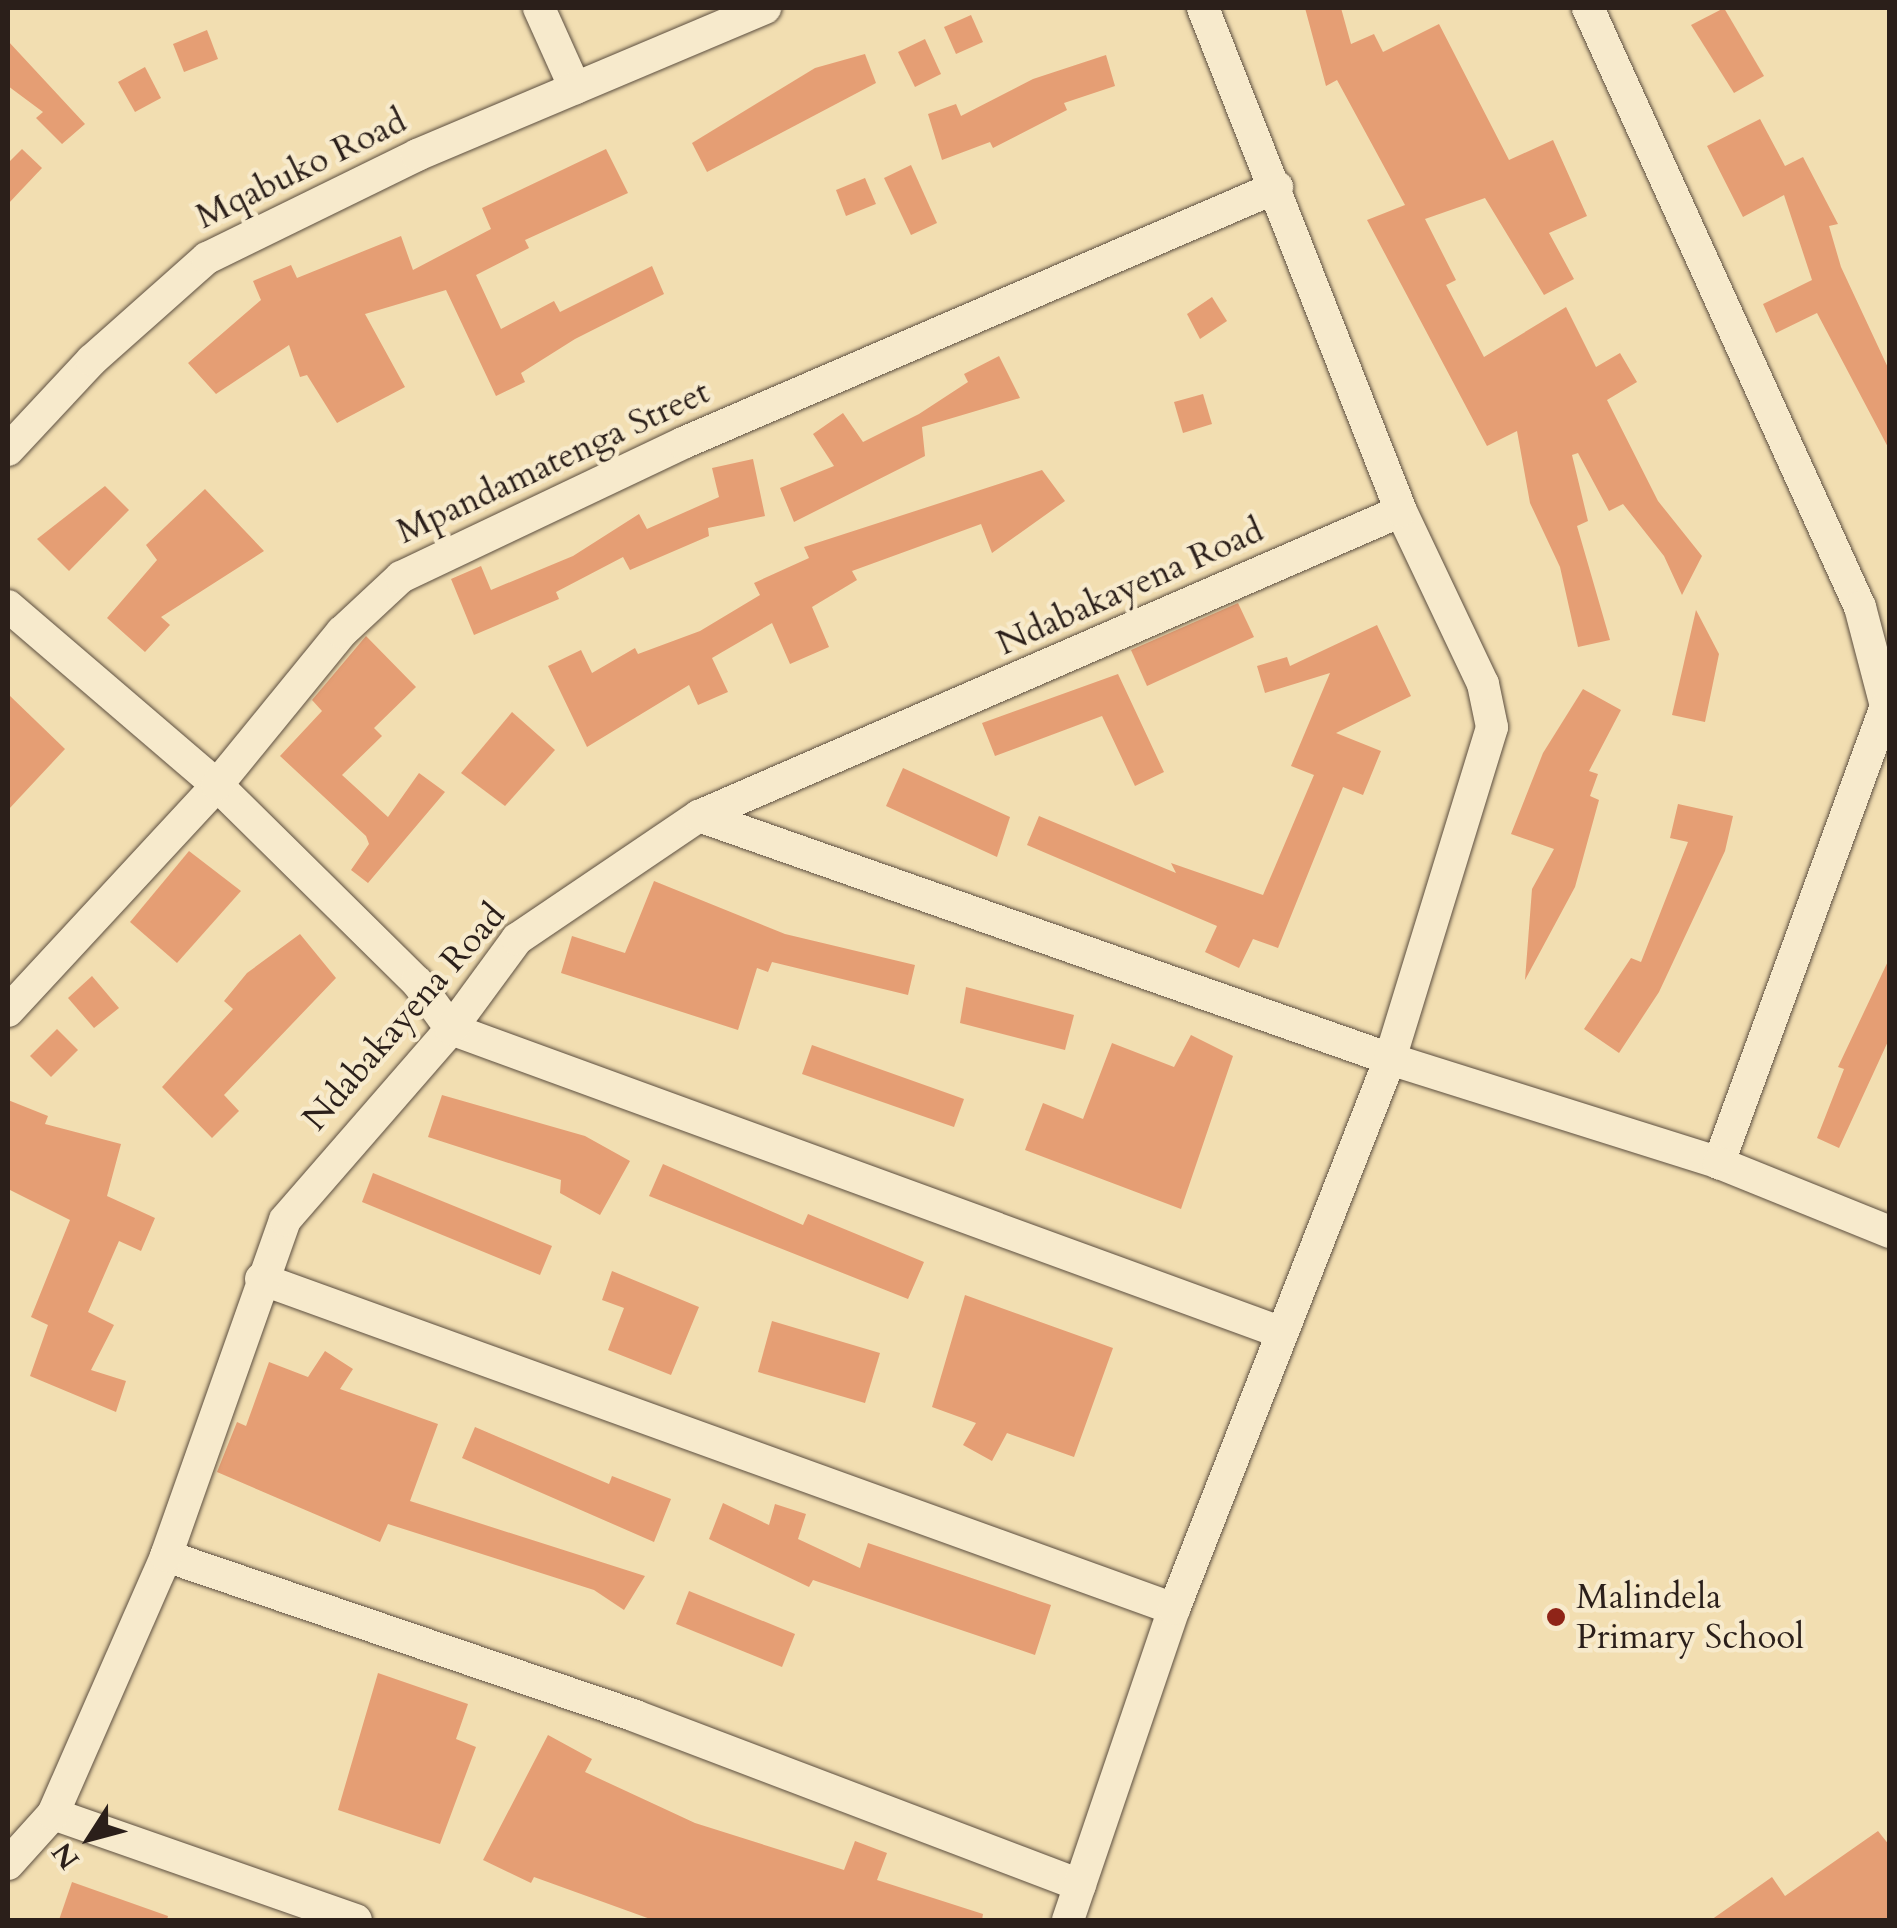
<!DOCTYPE html>
<style>
body{margin:0}
#map{position:relative;width:1897px;height:1928px;overflow:hidden;background:#f2deb1;font-family:Cardo,serif}
div>[style]{position:absolute}
.building>*{inset:0;background:#e59e74}
.roads{filter:drop-shadow(0 0 2px #5d4f40) drop-shadow(0 0 2px #5d4f40)}
.street>*{height:32px;margin:-16px;padding:0 16px;transform-origin:16px;border-radius:16px;background:#f7eacc}
.dots>*{width:28px;height:28px;translate:-50% -50%;box-sizing:border-box;border:5px solid #f7eacc;border-radius:50%}
span{translate:-50% -50%;white-space:nowrap;text-align:center;line-height:1.15;-webkit-text-stroke:9px #f7eacc;paint-order:stroke}
.street-label{font-size:35px;color:#2b1f1a}
.poi-label{font-size:35px;color:#2b1f1a}
.left{translate:0 -50%;text-align:left}
.frame{position:absolute;inset:0;border:10px solid #2b1f1a;pointer-events:none}
.north{position:absolute;left:40px;top:1788px;width:100px;height:100px;-webkit-text-stroke:8px #f7eacc;paint-order:stroke;rotate:234deg;font-size:28px;font-weight:700;line-height:40px;text-align:center;color:#2b1f1a}
.north::after{content:'';display:block;margin:auto;width:35px;height:45px;background:#2b1f1a;clip-path:polygon(50% 0,100% 100%,50% 72%,0 100%)}
</style>
<div id="map">
<div class="building">
<div style="clip-path:polygon(1305px 8px,1341px 8px,1351px 44px,1374px 34px,1383px 52px,1439px 24px,1509px 160px,1553px 140px,1587px 216px,1549px 233px,1574px 279px,1544px 295px,1485px 198px,1425px 219px,1456px 280px,1446px 285px,1484px 357px,1566px 307px,1596px 367px,1620px 353px,1637px 382px,1607px 400px,1658px 501px,1702px 556px,1682px 595px,1664px 556px,1623px 504px,1609px 511px,1578px 453px,1572px 455px,1588px 521px,1577px 526px,1610px 640px,1578px 647px,1560px 567px,1530px 503px,1517px 431px,1487px 446px,1367px 220px,1405px 205px,1337px 80px,1326px 86px)"></div>
<div style="clip-path:polygon(1724px 8px,1764px 76px,1734px 93px,1691px 25px)"></div>
<div style="clip-path:polygon(971px 15px,983px 42px,956px 54px,944px 27px)"></div>
<div style="clip-path:polygon(207px 30px,218px 59px,184px 72px,173px 44px)"></div>
<div style="clip-path:polygon(925px 39px,941px 74px,915px 87px,898px 52px)"></div>
<div style="clip-path:polygon(8px 41px,85px 124px,62px 144px,36px 118px,43px 112px,8px 86px)"></div>
<div style="clip-path:polygon(865px 54px,876px 83px,707px 172px,692px 143px,815px 68px)"></div>
<div style="clip-path:polygon(1106px 55px,1115px 86px,1064px 103px,1067px 110px,993px 148px,990px 142px,942px 160px,928px 114px,956px 104px,961px 116px,1033px 79px)"></div>
<div style="clip-path:polygon(145px 67px,161px 98px,135px 112px,118px 82px)"></div>
<div style="clip-path:polygon(1760px 119px,1785px 166px,1803px 157px,1838px 224px,1829px 226px,1841px 267px,1890px 372px,1890px 451px,1817px 313px,1776px 333px,1763px 304px,1812px 280px,1784px 195px,1743px 217px,1707px 146px)"></div>
<div style="clip-path:polygon(22px 149px,42px 168px,8px 204px,8px 163px)"></div>
<div style="clip-path:polygon(606px 149px,628px 193px,525px 240px,529px 248px,476px 275px,501px 329px,554px 301px,560px 312px,652px 266px,664px 294px,575px 339px,521px 373px,525px 382px,496px 396px,446px 290px,365px 314px,405px 387px,337px 423px,307px 375px,300px 377px,289px 345px,216px 394px,188px 363px,261px 300px,253px 281px,291px 265px,297px 278px,401px 236px,413px 270px,491px 229px,482px 208px)"></div>
<div style="clip-path:polygon(911px 165px,937px 223px,911px 235px,884px 178px)"></div>
<div style="clip-path:polygon(865px 178px,876px 204px,846px 216px,836px 190px)"></div>
<div style="clip-path:polygon(1212px 297px,1227px 321px,1200px 339px,1187px 314px)"></div>
<div style="clip-path:polygon(999px 356px,1020px 398px,922px 427px,925px 456px,794px 522px,780px 488px,834px 466px,813px 434px,843px 413px,863px 442px,919px 414px,968px 382px,964px 374px)"></div>
<div style="clip-path:polygon(1203px 394px,1212px 424px,1183px 433px,1174px 402px)"></div>
<div style="clip-path:polygon(753px 459px,765px 516px,708px 528px,709px 536px,630px 570px,623px 557px,556px 592px,559px 599px,474px 635px,451px 579px,481px 566px,491px 590px,573px 556px,639px 514px,647px 529px,719px 497px,712px 468px)"></div>
<div style="clip-path:polygon(1042px 470px,1065px 501px,992px 553px,981px 524px,852px 571px,857px 580px,812px 607px,829px 647px,790px 664px,772px 623px,712px 658px,728px 692px,698px 705px,689px 685px,587px 747px,548px 666px,581px 650px,592px 673px,635px 648px,638px 654px,700px 631px,760px 595px,754px 583px,809px 558px,804px 547px)"></div>
<div style="clip-path:polygon(105px 486px,129px 510px,69px 571px,37px 539px)"></div>
<div style="clip-path:polygon(205px 489px,264px 551px,161px 617px,170px 625px,145px 652px,107px 618px,157px 560px,146px 545px)"></div>
<div style="clip-path:polygon(1238px 603px,1254px 637px,1147px 686px,1131px 650px)"></div>
<div style="clip-path:polygon(1696px 610px,1719px 654px,1705px 722px,1672px 715px)"></div>
<div style="clip-path:polygon(1377px 625px,1411px 696px,1336px 733px,1381px 751px,1363px 795px,1343px 787px,1278px 948px,1253px 939px,1239px 968px,1205px 952px,1217px 926px,1027px 845px,1039px 816px,1176px 873px,1171px 863px,1263px 895px,1314px 775px,1291px 766px,1330px 673px,1265px 693px,1257px 666px,1287px 657px,1290px 666px)"></div>
<div style="clip-path:polygon(366px 636px,416px 687px,374px 728px,382px 736px,342px 775px,388px 817px,419px 773px,445px 792px,368px 883px,351px 870px,369px 844px,366px 836px,280px 756px,322px 711px,312px 700px)"></div>
<div style="clip-path:polygon(1118px 674px,1164px 772px,1135px 786px,1102px 716px,995px 756px,982px 723px)"></div>
<div style="clip-path:polygon(1583px 689px,1621px 710px,1589px 771px,1598px 774px,1590px 796px,1599px 800px,1575px 887px,1525px 980px,1532px 889px,1554px 849px,1511px 834px,1543px 753px)"></div>
<div style="clip-path:polygon(8px 694px,65px 749px,8px 810px)"></div>
<div style="clip-path:polygon(512px 712px,555px 750px,505px 806px,461px 773px)"></div>
<div style="clip-path:polygon(903px 768px,1010px 817px,997px 857px,886px 806px)"></div>
<div style="clip-path:polygon(1678px 804px,1733px 816px,1725px 851px,1659px 992px,1619px 1053px,1584px 1029px,1631px 958px,1641px 962px,1688px 842px,1670px 838px)"></div>
<div style="clip-path:polygon(189px 851px,241px 891px,177px 963px,130px 922px)"></div>
<div style="clip-path:polygon(654px 881px,785px 934px,915px 965px,908px 995px,772px 962px,768px 972px,757px 968px,738px 1030px,561px 973px,572px 936px,625px 953px)"></div>
<div style="clip-path:polygon(300px 934px,336px 978px,224px 1095px,239px 1111px,212px 1138px,162px 1087px,233px 1009px,224px 1001px,247px 973px)"></div>
<div style="clip-path:polygon(1890px 957px,1890px 1037px,1839px 1148px,1817px 1138px,1844px 1069px,1838px 1067px)"></div>
<div style="clip-path:polygon(92px 976px,119px 1008px,94px 1028px,68px 998px)"></div>
<div style="clip-path:polygon(966px 987px,1074px 1015px,1065px 1050px,960px 1023px)"></div>
<div style="clip-path:polygon(57px 1029px,78px 1050px,51px 1077px,30px 1056px)"></div>
<div style="clip-path:polygon(1191px 1035px,1233px 1056px,1181px 1209px,1025px 1150px,1043px 1103px,1083px 1119px,1112px 1043px,1174px 1067px)"></div>
<div style="clip-path:polygon(812px 1045px,964px 1099px,954px 1127px,802px 1074px)"></div>
<div style="clip-path:polygon(442px 1095px,585px 1136px,630px 1161px,600px 1215px,560px 1193px,561px 1180px,428px 1137px)"></div>
<div style="clip-path:polygon(8px 1100px,48px 1116px,45px 1124px,121px 1144px,107px 1196px,155px 1218px,141px 1251px,119px 1241px,88px 1312px,114px 1325px,91px 1370px,126px 1381px,116px 1412px,30px 1376px,48px 1325px,31px 1317px,70px 1220px,8px 1189px)"></div>
<div style="clip-path:polygon(663px 1164px,803px 1225px,808px 1214px,924px 1262px,908px 1299px,649px 1196px)"></div>
<div style="clip-path:polygon(373px 1173px,552px 1246px,540px 1275px,362px 1202px)"></div>
<div style="clip-path:polygon(612px 1271px,699px 1307px,671px 1375px,608px 1350px,624px 1308px,602px 1300px)"></div>
<div style="clip-path:polygon(965px 1295px,1113px 1348px,1074px 1457px,1007px 1433px,992px 1461px,963px 1445px,976px 1423px,932px 1407px)"></div>
<div style="clip-path:polygon(772px 1321px,880px 1353px,865px 1403px,758px 1372px)"></div>
<div style="clip-path:polygon(325px 1351px,353px 1369px,340px 1389px,438px 1424px,410px 1501px,645px 1576px,624px 1610px,594px 1590px,388px 1524px,380px 1542px,217px 1472px,237px 1422px,246px 1426px,269px 1362px,308px 1377px)"></div>
<div style="clip-path:polygon(475px 1427px,609px 1484px,612px 1476px,671px 1499px,654px 1542px,462px 1458px)"></div>
<div style="clip-path:polygon(723px 1503px,769px 1525px,775px 1504px,806px 1514px,798px 1539px,860px 1568px,868px 1543px,1051px 1605px,1035px 1655px,813px 1580px,809px 1587px,709px 1539px)"></div>
<div style="clip-path:polygon(689px 1591px,795px 1634px,782px 1667px,676px 1624px)"></div>
<div style="clip-path:polygon(378px 1673px,468px 1704px,456px 1739px,476px 1747px,440px 1844px,338px 1810px)"></div>
<div style="clip-path:polygon(548px 1735px,592px 1759px,585px 1772px,695px 1823px,844px 1870px,855px 1841px,887px 1853px,877px 1880px,983px 1914px,982px 1920px,653px 1920px,534px 1877px,531px 1883px,483px 1860px)"></div>
<div style="clip-path:polygon(1878px 1831px,1890px 1846px,1890px 1920px,1711px 1920px,1772px 1877px,1785px 1896px)"></div>
<div style="clip-path:polygon(72px 1882px,168px 1916px,167px 1920px,59px 1920px)"></div>
</div>
<div class="roads">
<div class="street">
<div style="left:539px;top:8px;width:88px;rotate:65.8deg"></div>
<div style="left:1588px;top:8px;width:658px;rotate:65.58deg"></div>
<div style="left:1860px;top:607px;width:102px;rotate:75.3deg"></div>
<div style="left:1886px;top:706px;width:487px;rotate:110.1deg"></div>
<div style="left:8px;top:450px;width:123px;rotate:-47deg"></div>
<div style="left:92px;top:360px;width:154px;rotate:-41.6deg"></div>
<div style="left:207px;top:258px;width:234px;rotate:-26.1deg"></div>
<div style="left:417px;top:155px;width:378px;rotate:-22.9deg"></div>
<div style="left:8px;top:606px;width:275px;rotate:40.6deg"></div>
<div style="left:217px;top:785px;width:281px;rotate:44.6deg"></div>
<div style="left:417px;top:982px;width:58px;rotate:54.1deg"></div>
<div style="left:451px;top:1029px;width:883px;rotate:20.08deg"></div>
<div style="left:699px;top:816px;width:732px;rotate:19.37deg"></div>
<div style="left:1390px;top:1059px;width:345px;rotate:17.5deg"></div>
<div style="left:1719px;top:1163px;width:184px;rotate:22deg"></div>
<div style="left:8px;top:1011px;width:308px;rotate:-47.2deg"></div>
<div style="left:217px;top:785px;width:198px;rotate:-50.8deg"></div>
<div style="left:342px;top:632px;width:81px;rotate:-43deg"></div>
<div style="left:401px;top:577px;width:312px;rotate:-25.4deg"></div>
<div style="left:683px;top:443px;width:647px;rotate:-23.31deg"></div>
<div style="left:261px;top:1279px;width:971px;rotate:19.87deg"></div>
<div style="left:166px;top:1556px;width:496px;rotate:18.8deg"></div>
<div style="left:635px;top:1716px;width:476px;rotate:20.8deg"></div>
<div style="left:53px;top:1814px;width:321px;rotate:19.3deg"></div>
<div style="left:8px;top:1864px;width:67px;rotate:-48deg"></div>
<div style="left:53px;top:1814px;width:282px;rotate:-66.3deg"></div>
<div style="left:166px;top:1556px;width:356px;rotate:-70.5deg"></div>
<div style="left:285px;top:1220px;width:253px;rotate:-49deg"></div>
<div style="left:451px;top:1029px;width:112px;rotate:-53.7deg"></div>
<div style="left:517px;top:939px;width:220px;rotate:-34.1deg"></div>
<div style="left:699px;top:816px;width:765px;rotate:-23.48deg"></div>
<div style="left:1068px;top:1920px;width:329px;rotate:-71.2deg"></div>
<div style="left:1174px;top:1609px;width:591px;rotate:-68.56deg"></div>
<div style="left:1390px;top:1059px;width:347px;rotate:-72.9deg"></div>
<div style="left:1492px;top:727px;width:44px;rotate:-101.8deg"></div>
<div style="left:1483px;top:684px;width:191px;rotate:-115.4deg"></div>
<div style="left:1401px;top:511px;width:541px;rotate:-111.49deg"></div>
</div>
</div>
<div class="dots">
<div style="left:1556px;top:1617px;background:#8f2418"></div>
</div>
<div class="street-label">
<span style="left:301px;top:169px;rotate:-26deg">Mqabuko Road</span>
<span style="left:553px;top:462px;rotate:-25deg">Mpandamatenga Street</span>
<span style="left:1130px;top:587px;rotate:-24deg">Ndabakayena Road</span>
<span style="left:404px;top:1017px;rotate:-49deg">Ndabakayena Road</span>
</div>
<div class="poi-label">
<span class="left" style="left:1576px;top:1617px">Malindela<br>Primary School</span>
</div>
<div class="frame"></div>
<div class="north">N</div>
</div>
